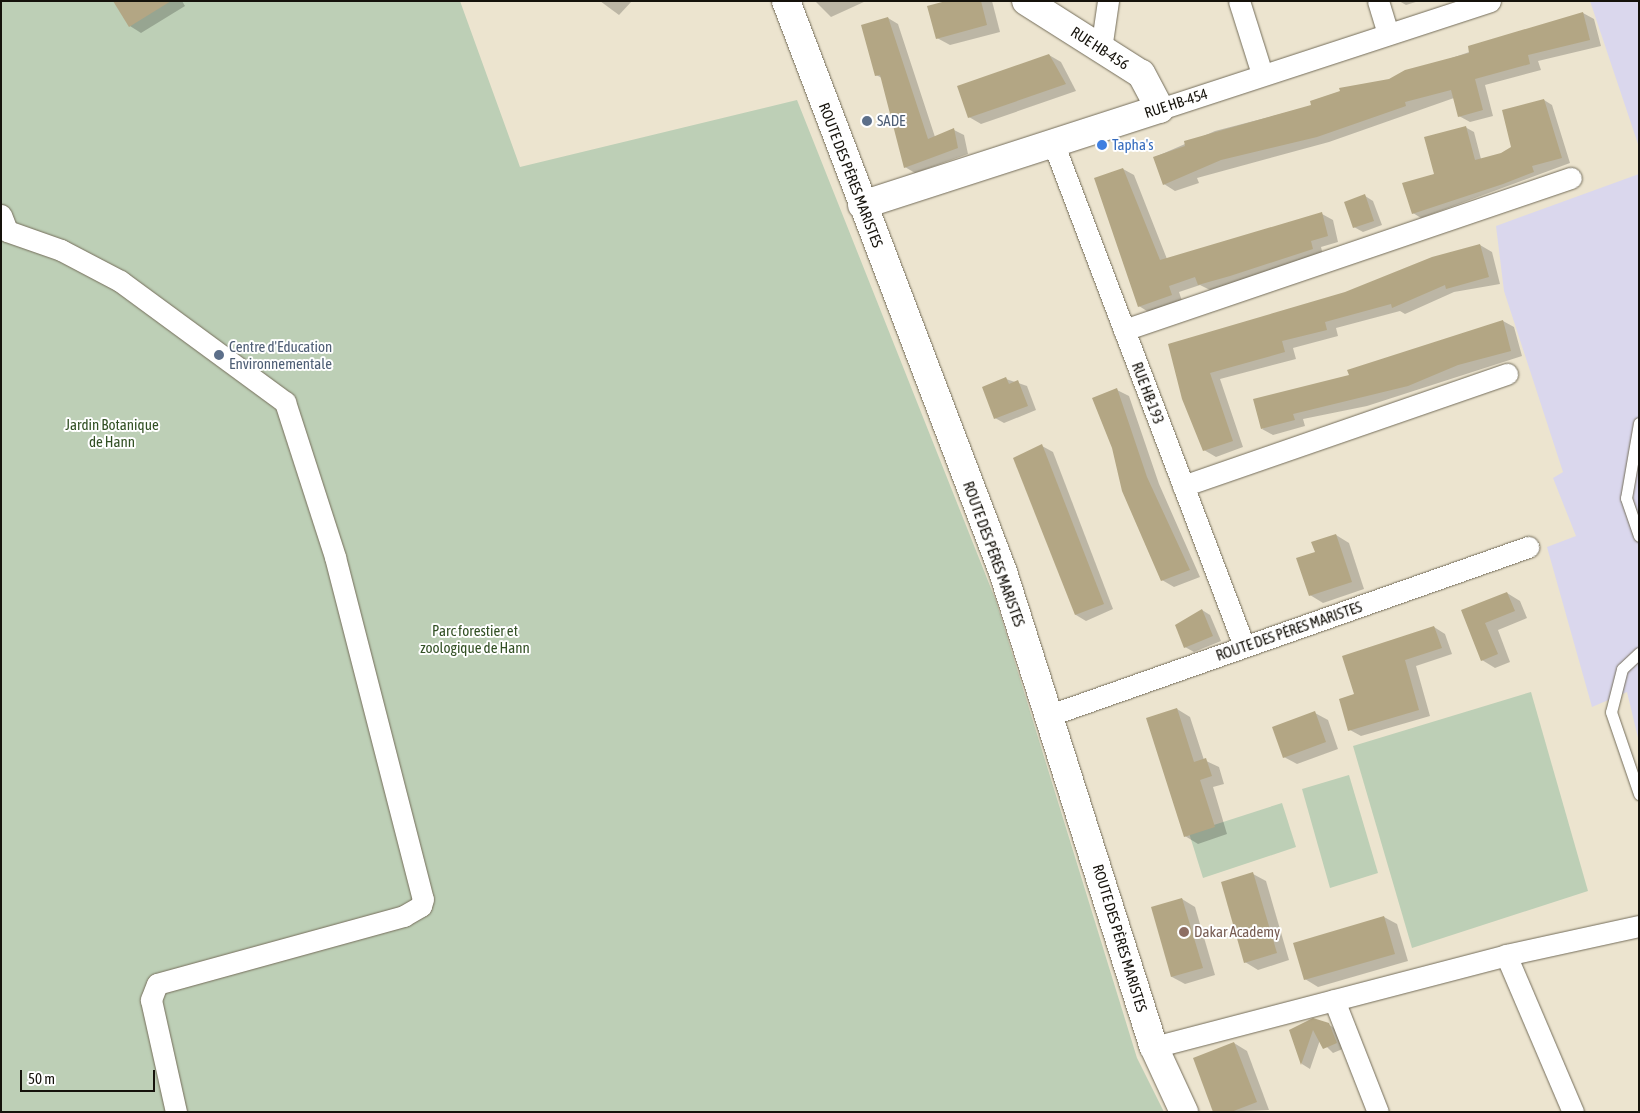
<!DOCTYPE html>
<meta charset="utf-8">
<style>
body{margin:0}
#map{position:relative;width:1640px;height:1113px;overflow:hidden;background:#ece4cf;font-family:"Asap Condensed",sans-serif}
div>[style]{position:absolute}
.industrial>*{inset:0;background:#dad7ed}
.green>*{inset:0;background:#bdcfb6}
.shadow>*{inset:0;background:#0003}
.building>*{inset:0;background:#b3a684}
.roads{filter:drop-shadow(0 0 1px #746d5a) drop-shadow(0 0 1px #746d5a)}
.service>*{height:11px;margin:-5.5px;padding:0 5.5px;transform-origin:5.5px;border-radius:5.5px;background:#fff}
.minor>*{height:21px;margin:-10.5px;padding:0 10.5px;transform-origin:10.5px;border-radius:10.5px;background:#fff}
.tertiary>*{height:28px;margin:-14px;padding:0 14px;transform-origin:14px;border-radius:14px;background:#fff}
.dots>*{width:14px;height:14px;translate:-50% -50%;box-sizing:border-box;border:2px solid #fff;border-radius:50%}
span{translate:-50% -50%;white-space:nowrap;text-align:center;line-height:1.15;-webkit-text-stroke:4px #fff;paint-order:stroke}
.street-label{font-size:15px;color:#15120b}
.service-label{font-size:15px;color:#4e5e75}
.left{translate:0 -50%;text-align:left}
.shop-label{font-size:15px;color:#366cbe}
.park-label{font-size:15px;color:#325024}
.education-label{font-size:15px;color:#785e54}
.frame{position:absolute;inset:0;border:2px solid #15120b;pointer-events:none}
.scale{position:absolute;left:20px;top:1070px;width:135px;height:22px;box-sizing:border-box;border:2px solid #15120b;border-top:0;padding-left:6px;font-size:15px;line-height:18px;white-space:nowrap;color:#15120b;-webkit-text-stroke:4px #fff;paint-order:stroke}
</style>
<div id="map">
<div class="industrial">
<div style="clip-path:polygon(1590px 1px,1639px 1px,1639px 147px)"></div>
<div style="clip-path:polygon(1639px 174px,1639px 742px,1627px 692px,1592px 707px,1547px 547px,1576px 536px,1553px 478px,1563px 472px,1504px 291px,1496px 226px)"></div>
</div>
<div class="green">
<div style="clip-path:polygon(1px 1px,460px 1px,520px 167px,797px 100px,996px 601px,1137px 1058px,1164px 1112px,1px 1112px)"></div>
<div style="clip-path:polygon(1531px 692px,1588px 891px,1412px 948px,1353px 746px)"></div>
<div style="clip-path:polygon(1349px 775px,1378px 873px,1330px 888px,1302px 789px)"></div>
<div style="clip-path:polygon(1282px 803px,1296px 847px,1203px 878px,1189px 833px)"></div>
</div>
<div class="shadow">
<div style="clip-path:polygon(115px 1px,182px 1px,185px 6px,141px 33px,130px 26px)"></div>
<div style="clip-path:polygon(600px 1px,632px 1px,619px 15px)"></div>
<div style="clip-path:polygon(815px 1px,866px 1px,831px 17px)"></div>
<div style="clip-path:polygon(951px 1px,992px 1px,1000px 32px,950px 45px,937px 38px)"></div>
<div style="clip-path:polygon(1399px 1px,1419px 1px,1406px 5px)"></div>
<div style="clip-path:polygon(1583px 13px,1594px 19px,1601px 46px,1538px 61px,1541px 70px,1485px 85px,1493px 116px,1470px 122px,1459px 116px,1454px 98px,1329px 142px,1197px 178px,1199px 183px,1175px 191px,1164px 184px,1155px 157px,1215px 131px,1312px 106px)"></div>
<div style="clip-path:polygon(888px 18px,898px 24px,935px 137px,954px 130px,964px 135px,968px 154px,915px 173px,905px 167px,882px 78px,876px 75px)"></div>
<div style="clip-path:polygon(1049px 55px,1061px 62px,1076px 91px,981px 124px,969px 117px)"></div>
<div style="clip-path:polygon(1544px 100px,1552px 105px,1570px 163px,1421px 218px,1413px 213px,1465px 127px,1474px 132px,1481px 159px,1502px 154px,1513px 147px)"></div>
<div style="clip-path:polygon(1123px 169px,1134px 175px,1167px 259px,1322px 214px,1333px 220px,1338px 242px,1321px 247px,1323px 255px,1210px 290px,1200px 285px,1179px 292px,1182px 301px,1150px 313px,1139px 306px)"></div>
<div style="clip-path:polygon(1365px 196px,1373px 201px,1382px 225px,1363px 232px,1354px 227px)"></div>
<div style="clip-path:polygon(1480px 245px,1492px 252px,1500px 284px,1454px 292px,1405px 314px,1400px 311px,1336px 328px,1338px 336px,1293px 348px,1296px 359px,1220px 379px,1243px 447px,1216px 457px,1204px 450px,1170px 345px,1345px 293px)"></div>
<div style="clip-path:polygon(1503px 321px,1514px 327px,1522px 356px,1367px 406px,1303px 419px,1305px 426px,1273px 435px,1262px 429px,1350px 376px)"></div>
<div style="clip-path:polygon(1006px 379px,1027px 386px,1036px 410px,1004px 423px,995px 418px)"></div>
<div style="clip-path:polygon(1117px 390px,1129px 396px,1159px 484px,1200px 577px,1174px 587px,1162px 580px,1123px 491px)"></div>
<div style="clip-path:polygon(1042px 446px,1053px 452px,1113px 609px,1086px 621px,1076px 615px)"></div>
<div style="clip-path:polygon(1336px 535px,1349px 543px,1364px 589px,1323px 603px,1310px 595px,1316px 553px)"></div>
<div style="clip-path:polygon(1507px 593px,1520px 601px,1527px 618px,1498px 630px,1510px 662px,1495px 668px,1482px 660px,1463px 611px)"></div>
<div style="clip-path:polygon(1202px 610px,1210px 615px,1221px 641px,1194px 652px,1185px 647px)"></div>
<div style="clip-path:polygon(1434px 627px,1445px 634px,1452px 654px,1416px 666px,1430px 716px,1361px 736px,1350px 730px,1356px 695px)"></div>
<div style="clip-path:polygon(1177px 709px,1190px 717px,1204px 760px,1219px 767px,1224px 784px,1213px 787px,1227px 834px,1198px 844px,1185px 836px)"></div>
<div style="clip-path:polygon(1315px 713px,1328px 720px,1338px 749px,1297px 764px,1284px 757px)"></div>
<div style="clip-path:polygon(1253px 874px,1266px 881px,1289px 960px,1258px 970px,1245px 962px)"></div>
<div style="clip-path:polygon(1182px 899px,1195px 907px,1215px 975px,1185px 984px,1172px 977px)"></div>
<div style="clip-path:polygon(1384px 917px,1397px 924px,1408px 961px,1318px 987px,1305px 979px)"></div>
<div style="clip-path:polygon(1328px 1024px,1337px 1030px,1345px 1048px,1333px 1053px,1320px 1040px,1310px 1069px,1302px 1064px,1291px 1030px)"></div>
<div style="clip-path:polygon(1234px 1043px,1247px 1051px,1269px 1110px,1214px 1112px)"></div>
</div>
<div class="building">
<div style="clip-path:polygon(113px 1px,171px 1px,129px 27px)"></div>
<div style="clip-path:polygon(946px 1px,981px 1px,987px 25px,936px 39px,927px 6px)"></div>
<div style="clip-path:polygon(1583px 12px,1590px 40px,1528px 55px,1530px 64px,1475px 79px,1483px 110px,1458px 117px,1451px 90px,1405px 102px,1406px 106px,1317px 137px,1221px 160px,1163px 185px,1153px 157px,1185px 146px,1184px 141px,1311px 105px,1310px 101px,1340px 91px,1339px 88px,1389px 79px,1405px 70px,1469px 53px,1468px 46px)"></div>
<div style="clip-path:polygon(888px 17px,928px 139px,954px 128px,958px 148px,904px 168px,880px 75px,875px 76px,861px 25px)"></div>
<div style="clip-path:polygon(1049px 54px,1066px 84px,968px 118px,957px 86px)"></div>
<div style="clip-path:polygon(1544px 99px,1562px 158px,1532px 166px,1534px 172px,1503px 184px,1412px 214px,1402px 183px,1434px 174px,1424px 137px,1466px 126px,1475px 160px,1501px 153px,1511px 147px,1502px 110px)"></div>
<div style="clip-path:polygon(1123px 168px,1160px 260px,1322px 212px,1328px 236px,1311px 241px,1313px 249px,1230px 276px,1198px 285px,1195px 277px,1169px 286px,1172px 295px,1138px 307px,1094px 178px)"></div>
<div style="clip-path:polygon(1365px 194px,1374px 221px,1353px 228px,1344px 202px)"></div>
<div style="clip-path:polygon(1480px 244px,1489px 277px,1446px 289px,1445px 285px,1392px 308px,1391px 304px,1325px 322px,1327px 330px,1282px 341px,1285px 352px,1210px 373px,1233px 441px,1203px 451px,1182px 399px,1168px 344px,1345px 292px,1432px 257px)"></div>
<div style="clip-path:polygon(1503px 320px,1511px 351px,1458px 365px,1408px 386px,1293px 414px,1295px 420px,1261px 429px,1253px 399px,1349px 375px,1347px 370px)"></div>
<div style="clip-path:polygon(1006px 377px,1009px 384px,1018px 380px,1028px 406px,994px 419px,982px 387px)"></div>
<div style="clip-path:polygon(1117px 388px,1147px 477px,1190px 570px,1161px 581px,1122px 491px,1112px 448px,1092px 398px)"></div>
<div style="clip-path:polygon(1042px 444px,1104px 604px,1075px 615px,1013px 458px)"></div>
<div style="clip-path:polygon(1336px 534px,1352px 582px,1309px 596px,1296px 558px,1315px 552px,1311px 542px)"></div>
<div style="clip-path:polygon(1507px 592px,1515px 611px,1485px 623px,1498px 654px,1481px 661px,1461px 610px)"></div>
<div style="clip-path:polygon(1202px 609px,1213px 636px,1184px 648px,1175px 625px)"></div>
<div style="clip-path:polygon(1434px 626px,1442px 648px,1405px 660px,1419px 710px,1348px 731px,1339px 699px,1354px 694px,1342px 656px)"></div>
<div style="clip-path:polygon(1177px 708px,1194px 762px,1206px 758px,1212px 776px,1200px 780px,1215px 827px,1184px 837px,1146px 718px)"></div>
<div style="clip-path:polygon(1315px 711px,1326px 742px,1283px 758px,1272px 727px)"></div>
<div style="clip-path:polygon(1253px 872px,1277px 953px,1244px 963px,1221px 882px)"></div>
<div style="clip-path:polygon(1182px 898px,1203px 968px,1171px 977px,1151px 907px)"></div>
<div style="clip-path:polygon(1384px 916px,1395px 954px,1304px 980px,1293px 943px)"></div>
<div style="clip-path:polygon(1313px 1018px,1329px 1023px,1337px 1043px,1323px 1049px,1313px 1030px,1301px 1065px,1289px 1030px)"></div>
<div style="clip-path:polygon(1234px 1042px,1257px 1102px,1231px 1112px,1213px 1112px,1193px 1058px)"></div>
</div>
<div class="roads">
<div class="service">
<div style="left:1639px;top:423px;width:76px;rotate:99.8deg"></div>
<div style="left:1626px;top:498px;width:40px;rotate:71.1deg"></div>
<div style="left:1639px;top:653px;width:23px;rotate:137deg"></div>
<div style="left:1622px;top:669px;width:44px;rotate:104.3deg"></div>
<div style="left:1611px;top:712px;width:87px;rotate:71.1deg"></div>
</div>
<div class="minor">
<div style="left:1239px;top:1px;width:77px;rotate:72.5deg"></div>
<div style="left:1378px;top:1px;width:34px;rotate:73deg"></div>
<div style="left:1101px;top:49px;width:49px;rotate:-81.7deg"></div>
<div style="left:1160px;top:109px;width:347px;rotate:-18.1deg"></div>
<div style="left:1052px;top:140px;width:541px;rotate:69.22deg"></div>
<div style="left:1px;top:215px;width:17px;rotate:69deg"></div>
<div style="left:7px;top:231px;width:57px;rotate:19.4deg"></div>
<div style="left:61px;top:250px;width:67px;rotate:27.7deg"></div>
<div style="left:120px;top:281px;width:205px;rotate:36.3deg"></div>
<div style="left:285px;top:402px;width:163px;rotate:72.1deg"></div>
<div style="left:335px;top:557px;width:353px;rotate:75.6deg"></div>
<div style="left:423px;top:899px;width:7px;rotate:106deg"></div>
<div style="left:421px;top:906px;width:20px;rotate:150deg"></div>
<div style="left:404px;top:916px;width:256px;rotate:164.6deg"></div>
<div style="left:157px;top:984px;width:17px;rotate:111deg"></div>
<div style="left:151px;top:1000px;width:115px;rotate:77.4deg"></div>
<div style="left:1124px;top:330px;width:472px;rotate:-18.8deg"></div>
<div style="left:1183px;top:486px;width:343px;rotate:-19.1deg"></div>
<div style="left:1050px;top:715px;width:507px;rotate:-19.36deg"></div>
<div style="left:1506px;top:955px;width:171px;rotate:66.9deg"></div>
<div style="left:1334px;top:1000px;width:120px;rotate:68.6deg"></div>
<div style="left:1154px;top:1047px;width:364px;rotate:-14.6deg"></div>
<div style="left:1506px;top:955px;width:136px;rotate:-12.3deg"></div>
</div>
<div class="tertiary">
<div style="left:786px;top:1px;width:611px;rotate:69.19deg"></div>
<div style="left:1003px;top:572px;width:498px;rotate:72.4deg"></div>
<div style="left:1154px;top:1047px;width:72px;rotate:65.2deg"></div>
<div style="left:862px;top:205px;width:313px;rotate:-17.9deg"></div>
<div style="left:1160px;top:109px;width:40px;rotate:-118deg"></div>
<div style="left:1141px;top:74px;width:136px;rotate:-147.6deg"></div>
</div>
</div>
<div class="dots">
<div style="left:867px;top:121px;background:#5c6f8a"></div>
<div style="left:1102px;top:145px;background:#3f7fe0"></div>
<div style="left:219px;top:355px;background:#5c6f8a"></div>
<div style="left:1184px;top:932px;background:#8d6e63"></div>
</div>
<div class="street-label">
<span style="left:1100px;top:48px;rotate:33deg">RUE HB-456</span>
<span style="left:1176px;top:103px;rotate:-18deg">RUE HB-454</span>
<span style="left:851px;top:175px;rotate:69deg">ROUTE DES PÈRES MARISTES</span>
<span style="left:1148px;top:393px;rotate:69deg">RUE HB-193</span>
<span style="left:994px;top:554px;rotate:70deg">ROUTE DES PÈRES MARISTES</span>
<span style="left:1289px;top:631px;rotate:-19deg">ROUTE DES PÈRES MARISTES</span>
<span style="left:1120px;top:938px;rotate:73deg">ROUTE DES PÈRES MARISTES</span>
</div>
<div class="service-label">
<span class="left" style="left:877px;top:121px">SADE</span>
<span class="left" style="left:229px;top:355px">Centre d'Education<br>Environnementale</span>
</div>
<div class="shop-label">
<span class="left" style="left:1112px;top:145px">Tapha's</span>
</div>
<div class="park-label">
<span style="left:112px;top:433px">Jardin Botanique<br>de Hann</span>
<span style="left:475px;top:639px">Parc forestier et<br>zoologique de Hann</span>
</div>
<div class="education-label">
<span class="left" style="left:1194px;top:932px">Dakar Academy</span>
</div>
<div class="frame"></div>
<div class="scale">50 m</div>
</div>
